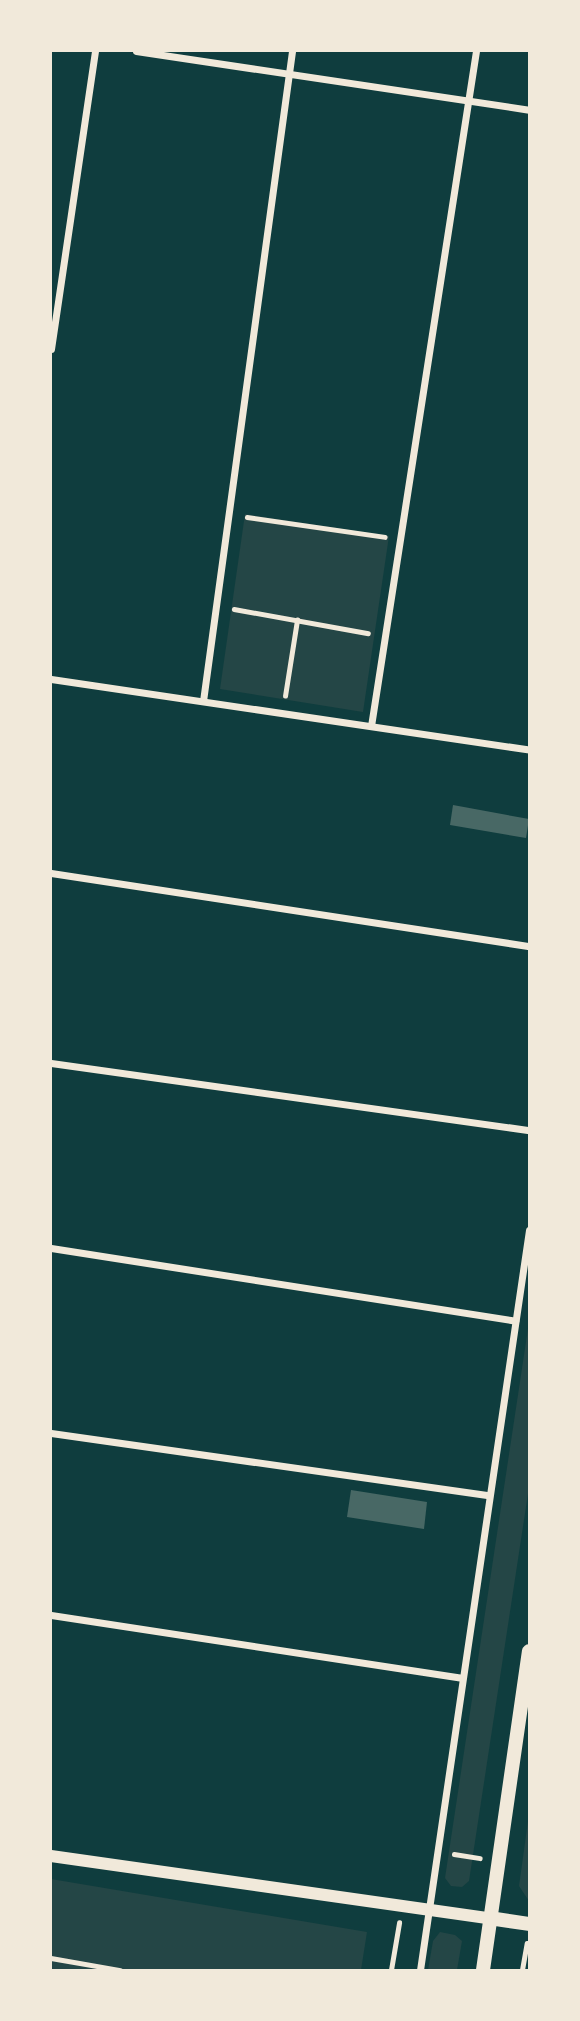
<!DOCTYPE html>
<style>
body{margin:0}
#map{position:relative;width:580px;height:2021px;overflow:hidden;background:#0f3d3e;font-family:"Varela Round",sans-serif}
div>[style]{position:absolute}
.green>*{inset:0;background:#244646}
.building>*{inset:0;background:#486865}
.path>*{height:4.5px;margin:-2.25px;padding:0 2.25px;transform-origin:2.25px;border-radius:2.25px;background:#f1e9da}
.minor>*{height:7px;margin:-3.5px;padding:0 3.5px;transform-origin:3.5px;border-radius:3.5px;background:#f1e9da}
.tertiary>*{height:12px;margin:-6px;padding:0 6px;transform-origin:6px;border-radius:6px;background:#f1e9da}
.secondary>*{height:14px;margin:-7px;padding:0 7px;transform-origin:7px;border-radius:7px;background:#f1e9da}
span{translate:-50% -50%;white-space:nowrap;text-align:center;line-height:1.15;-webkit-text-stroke:5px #f1e9da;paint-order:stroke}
.frame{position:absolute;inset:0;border:52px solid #f1e9da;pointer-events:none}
</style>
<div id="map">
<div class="green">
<div style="clip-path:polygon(245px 514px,389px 536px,363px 712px,220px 689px)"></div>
<div style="clip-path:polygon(529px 1322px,529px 1487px,469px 1881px,462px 1887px,451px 1886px,445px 1878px)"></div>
<div style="clip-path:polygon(529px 1814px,529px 1901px,519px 1886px)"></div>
<div style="clip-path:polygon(51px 1879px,367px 1932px,361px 1970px,51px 1970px)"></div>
<div style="clip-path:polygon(440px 1932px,455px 1935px,462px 1941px,457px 1970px,428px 1970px,433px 1941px)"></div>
</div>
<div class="building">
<div style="clip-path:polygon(453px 805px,529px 819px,526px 838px,450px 825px)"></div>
<div style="clip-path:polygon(351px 1490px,427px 1502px,424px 1529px,347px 1517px)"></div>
</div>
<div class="path">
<div style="left:247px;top:517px;width:139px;rotate:8.2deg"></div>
<div style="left:234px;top:609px;width:136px;rotate:10.2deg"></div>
<div style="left:285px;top:696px;width:77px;rotate:-81deg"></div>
<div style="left:454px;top:1854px;width:26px;rotate:9deg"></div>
<div style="left:51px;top:1958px;width:70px;rotate:9.9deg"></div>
<div style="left:391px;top:1970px;width:48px;rotate:-80.3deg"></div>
<div style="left:522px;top:1970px;width:27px;rotate:-80deg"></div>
</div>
<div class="minor">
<div style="left:136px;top:51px;width:397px;rotate:8.5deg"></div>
<div style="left:51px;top:349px;width:301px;rotate:-81.6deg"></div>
<div style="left:51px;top:679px;width:483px;rotate:8.4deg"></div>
<div style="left:203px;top:701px;width:656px;rotate:-82.2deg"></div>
<div style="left:371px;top:726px;width:683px;rotate:-81.16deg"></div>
<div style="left:51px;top:873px;width:484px;rotate:8.7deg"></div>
<div style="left:51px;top:1063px;width:483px;rotate:8deg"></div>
<div style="left:51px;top:1248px;width:470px;rotate:8.9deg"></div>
<div style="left:51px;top:1433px;width:442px;rotate:8.1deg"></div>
<div style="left:51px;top:1615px;width:415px;rotate:8.7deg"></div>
<div style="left:420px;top:1970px;width:748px;rotate:-81.62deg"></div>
</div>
<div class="tertiary">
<div style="left:51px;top:1856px;width:442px;rotate:8.1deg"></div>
</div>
<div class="secondary">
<div style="left:489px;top:1918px;width:40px;rotate:8.5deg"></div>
<div style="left:483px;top:1970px;width:322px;rotate:-81.8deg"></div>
</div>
<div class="frame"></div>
</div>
